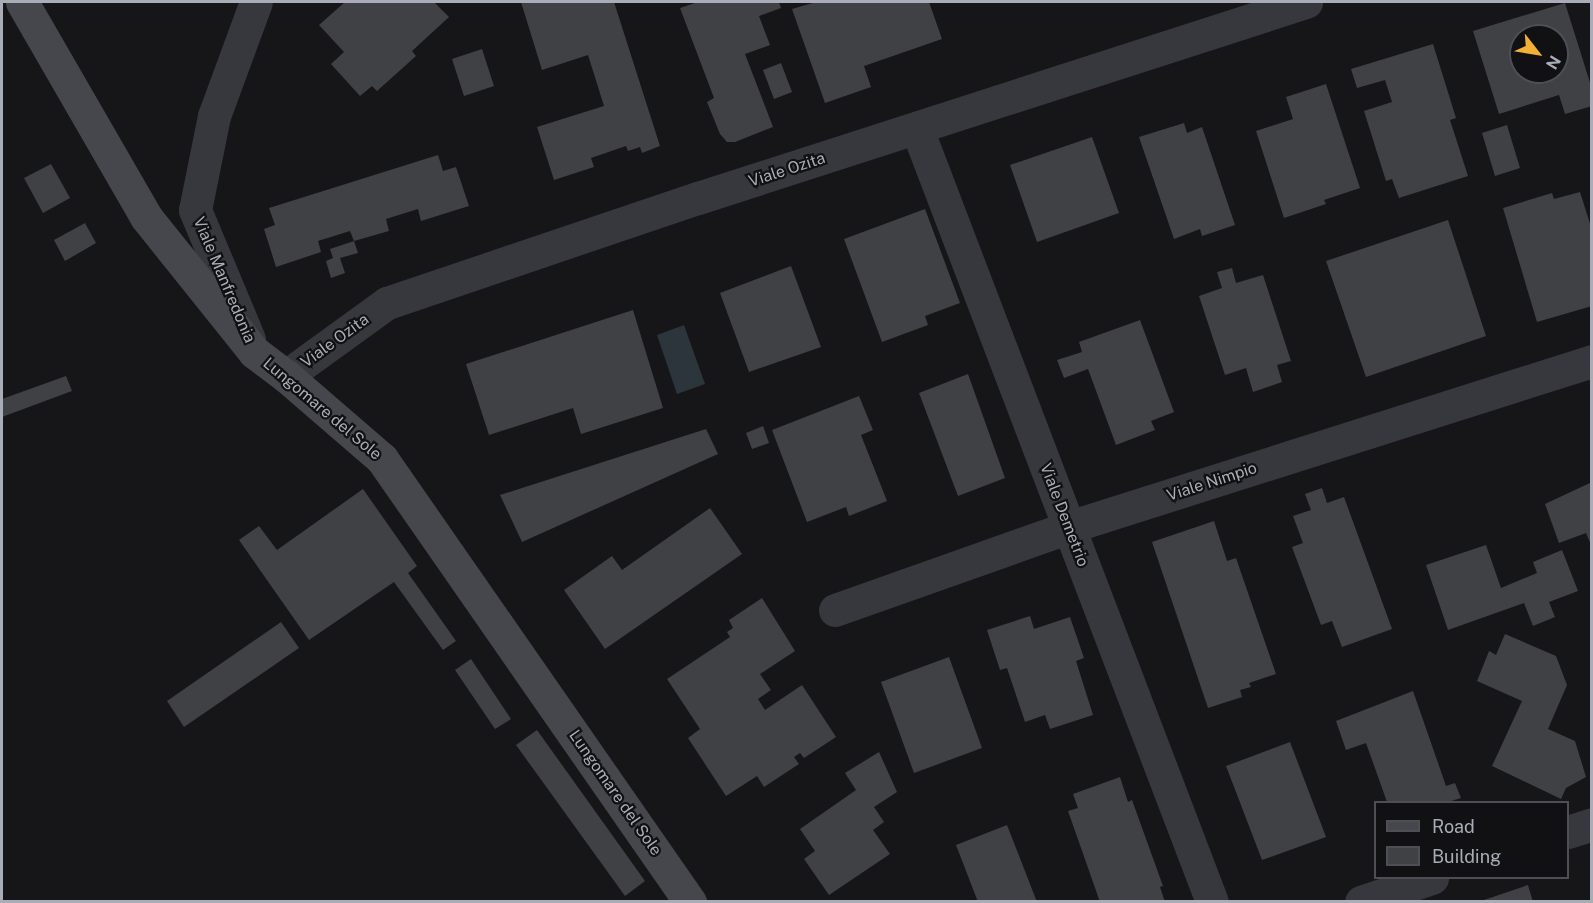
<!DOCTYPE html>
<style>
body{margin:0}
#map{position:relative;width:1593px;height:903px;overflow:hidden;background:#161618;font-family:"Public Sans",sans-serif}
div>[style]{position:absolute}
.water>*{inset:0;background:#2c353c}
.building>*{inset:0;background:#404145}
.street>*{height:33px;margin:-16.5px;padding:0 16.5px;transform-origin:16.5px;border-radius:16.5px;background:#37383d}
.secondary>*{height:33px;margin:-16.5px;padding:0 16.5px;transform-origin:16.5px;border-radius:16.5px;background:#45474d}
span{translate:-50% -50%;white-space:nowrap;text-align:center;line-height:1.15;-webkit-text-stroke:4.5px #111113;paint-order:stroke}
.street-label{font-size:16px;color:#a8adb8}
.frame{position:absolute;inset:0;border:3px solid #a8adb8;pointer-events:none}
.legend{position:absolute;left:1374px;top:801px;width:195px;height:78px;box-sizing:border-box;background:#111113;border:2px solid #4d4f55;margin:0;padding:8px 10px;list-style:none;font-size:18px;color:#a8adb8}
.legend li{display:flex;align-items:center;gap:12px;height:30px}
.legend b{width:30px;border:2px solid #4d4f55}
.north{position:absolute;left:1509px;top:24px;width:60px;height:60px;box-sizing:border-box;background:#111113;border:2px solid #4d4f55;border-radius:50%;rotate:121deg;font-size:16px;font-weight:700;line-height:24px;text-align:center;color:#a8adb8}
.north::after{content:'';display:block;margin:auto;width:21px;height:27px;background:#f2b134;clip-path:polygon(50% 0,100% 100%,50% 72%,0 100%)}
</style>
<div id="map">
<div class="water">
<div style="clip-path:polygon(684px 325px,705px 384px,677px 394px,657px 335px)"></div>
</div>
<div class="building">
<div style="clip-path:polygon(345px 2px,434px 2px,449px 17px,412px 51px,416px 56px,377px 91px,372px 86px,360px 96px,331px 64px,344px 52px,319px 25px)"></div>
<div style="clip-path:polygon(521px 2px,614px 2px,660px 146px,642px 153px,640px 147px,628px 151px,626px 146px,591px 158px,594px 167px,554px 180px,537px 127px,604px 106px,588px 55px,542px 70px)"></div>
<div style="clip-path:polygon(698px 2px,779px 2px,781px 8px,759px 16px,770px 45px,745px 54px,773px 127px,735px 142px,727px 142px,720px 134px,707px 102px,714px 98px,680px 8px)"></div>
<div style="clip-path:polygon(816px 2px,929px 2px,942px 39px,864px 66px,871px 87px,825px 103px,792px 9px)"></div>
<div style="clip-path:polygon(evenodd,1565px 3px,1592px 89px,1592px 106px,1565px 114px,1559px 95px,1499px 114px,1473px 31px,1565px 3px,1521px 36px,1557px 36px,1557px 72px,1521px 72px,1521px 36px)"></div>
<div style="clip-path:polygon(1433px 44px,1456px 118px,1450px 120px,1468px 176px,1399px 198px,1392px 179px,1386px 181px,1364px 111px,1392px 102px,1385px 80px,1357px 88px,1351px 69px)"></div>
<div style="clip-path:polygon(482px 49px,494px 86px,464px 96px,452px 59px)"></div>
<div style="clip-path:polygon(781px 63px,792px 92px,774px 99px,763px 70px)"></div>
<div style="clip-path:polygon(1326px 84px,1360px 188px,1324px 200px,1326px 204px,1284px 218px,1256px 131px,1293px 119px,1286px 97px)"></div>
<div style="clip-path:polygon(1184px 123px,1187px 133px,1202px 127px,1235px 225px,1202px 236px,1200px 229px,1174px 239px,1139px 137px)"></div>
<div style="clip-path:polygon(1507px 125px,1520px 168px,1495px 176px,1482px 133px)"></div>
<div style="clip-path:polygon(1092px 137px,1119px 213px,1037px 242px,1010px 165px)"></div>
<div style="clip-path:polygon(438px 155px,443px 171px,456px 167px,469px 206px,421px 221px,418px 209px,386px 219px,389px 231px,354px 241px,350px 231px,318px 241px,321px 252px,276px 267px,264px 229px,275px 225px,269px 208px)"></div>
<div style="clip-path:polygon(51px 164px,70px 198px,43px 213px,24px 178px)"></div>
<div style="clip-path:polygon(1580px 192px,1592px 230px,1592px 306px,1537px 322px,1503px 208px,1552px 193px,1554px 199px)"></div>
<div style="clip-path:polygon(925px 209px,960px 303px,925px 316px,928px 325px,882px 342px,844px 239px)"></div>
<div style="clip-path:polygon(1448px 220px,1486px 336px,1366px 377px,1326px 261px)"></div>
<div style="clip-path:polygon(85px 223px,96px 243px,65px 261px,54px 240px)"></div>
<div style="clip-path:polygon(354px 241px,358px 253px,340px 258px,345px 273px,331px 278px,326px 261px,333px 258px,330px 249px)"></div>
<div style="clip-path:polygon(791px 266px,821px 347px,749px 372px,720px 293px)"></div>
<div style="clip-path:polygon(1232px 268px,1236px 283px,1263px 275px,1291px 361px,1277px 365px,1282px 382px,1253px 392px,1246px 368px,1225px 375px,1199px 296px,1222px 288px,1217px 272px)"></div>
<div style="clip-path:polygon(633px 310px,663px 408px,581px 434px,573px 408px,489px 435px,466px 364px)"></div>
<div style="clip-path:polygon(1140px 320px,1174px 412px,1151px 421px,1155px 430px,1116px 445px,1088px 369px,1064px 378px,1057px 360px,1082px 352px,1079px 342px)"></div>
<div style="clip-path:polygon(968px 374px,1005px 478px,958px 496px,919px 393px)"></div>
<div style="clip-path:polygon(66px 376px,72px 391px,2px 417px,2px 399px)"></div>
<div style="clip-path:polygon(859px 396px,873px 430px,861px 435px,887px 501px,849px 516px,846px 507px,807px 522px,772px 430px)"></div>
<div style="clip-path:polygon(763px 426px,769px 443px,752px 449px,746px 433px)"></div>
<div style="clip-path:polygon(706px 429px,718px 454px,522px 542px,500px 495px)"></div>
<div style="clip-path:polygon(1592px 482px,1592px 547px,1586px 533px,1559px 543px,1545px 504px)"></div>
<div style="clip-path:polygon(1322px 488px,1327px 503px,1344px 497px,1392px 629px,1342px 647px,1332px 621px,1321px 625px,1292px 547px,1303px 543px,1293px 516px,1311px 510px,1305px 494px)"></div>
<div style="clip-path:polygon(363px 489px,417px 566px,408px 573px,456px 641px,443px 650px,394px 582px,309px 640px,239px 540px,259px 526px,277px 550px)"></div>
<div style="clip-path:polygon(710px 508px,742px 554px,605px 649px,564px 590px,612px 556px,622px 570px)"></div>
<div style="clip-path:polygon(1214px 521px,1227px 561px,1236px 558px,1276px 674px,1249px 683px,1251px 687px,1240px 690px,1242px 697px,1208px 708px,1152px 542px)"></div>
<div style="clip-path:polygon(1486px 545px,1501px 588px,1537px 573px,1533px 562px,1562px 550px,1578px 591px,1549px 602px,1555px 617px,1533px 626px,1524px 603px,1448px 630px,1426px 565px)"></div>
<div style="clip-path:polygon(762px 598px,795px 651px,760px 674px,771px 690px,758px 699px,765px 710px,802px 685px,836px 737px,804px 758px,800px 753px,794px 757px,799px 764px,764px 787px,757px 776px,726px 796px,688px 738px,700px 729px,667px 679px,730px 637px,727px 632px,733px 628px,729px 620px)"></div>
<div style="clip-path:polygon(1030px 616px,1034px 629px,1070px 617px,1084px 658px,1076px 661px,1093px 715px,1050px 729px,1045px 715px,1025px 722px,1007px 668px,1000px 670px,987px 630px)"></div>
<div style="clip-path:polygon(281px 622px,299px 648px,184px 727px,167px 701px)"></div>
<div style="clip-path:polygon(1505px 634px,1556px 656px,1567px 685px,1548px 729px,1575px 741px,1586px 777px,1566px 788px,1561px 799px,1492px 766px,1522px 701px,1477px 681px,1489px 651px,1496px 655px)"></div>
<div style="clip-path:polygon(949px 657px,982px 748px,914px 773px,881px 682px)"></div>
<div style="clip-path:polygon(471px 659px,511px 719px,495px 729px,455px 670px)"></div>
<div style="clip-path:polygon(1413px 691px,1446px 786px,1455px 783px,1461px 798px,1448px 802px,1387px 802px,1366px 743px,1346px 750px,1336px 721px)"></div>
<div style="clip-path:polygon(537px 730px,645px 881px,625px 896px,516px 745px)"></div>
<div style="clip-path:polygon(1290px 742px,1326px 837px,1262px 860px,1226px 766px)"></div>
<div style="clip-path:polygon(879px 752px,897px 792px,874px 807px,884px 822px,873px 830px,890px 854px,829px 895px,804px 859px,815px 851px,800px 829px,856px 790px,845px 773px)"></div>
<div style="clip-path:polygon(1120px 777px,1128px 802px,1132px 800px,1163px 886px,1160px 887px,1165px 902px,1100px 902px,1068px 811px,1078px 808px,1073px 794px)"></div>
<div style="clip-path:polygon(1007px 825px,1037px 902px,978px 902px,956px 845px)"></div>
<div style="clip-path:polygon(1528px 885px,1533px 902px,1481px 902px,1481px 901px)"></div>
</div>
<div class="street">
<div style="left:917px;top:129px;width:827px;rotate:69.11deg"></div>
<div style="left:249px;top:339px;width:140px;rotate:-112.7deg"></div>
<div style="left:195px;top:210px;width:96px;rotate:-78.6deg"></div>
<div style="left:214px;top:116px;width:121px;rotate:-69.8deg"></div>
<div style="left:286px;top:376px;width:125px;rotate:-35.9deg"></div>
<div style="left:387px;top:303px;width:328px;rotate:-18.7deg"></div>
<div style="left:698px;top:198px;width:639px;rotate:-17.87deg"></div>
<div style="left:835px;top:610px;width:248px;rotate:-19.5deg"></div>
<div style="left:1069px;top:527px;width:549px;rotate:-17.61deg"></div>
<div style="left:1568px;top:832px;width:25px;rotate:-18deg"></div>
<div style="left:1361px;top:902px;width:75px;rotate:-18.7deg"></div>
</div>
<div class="secondary">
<div style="left:22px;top:2px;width:248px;rotate:60deg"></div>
<div style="left:146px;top:217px;width:173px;rotate:51.3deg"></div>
<div style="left:254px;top:352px;width:40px;rotate:37deg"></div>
<div style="left:286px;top:376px;width:127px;rotate:40.8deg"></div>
<div style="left:382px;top:459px;width:540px;rotate:55.19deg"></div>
</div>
<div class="street-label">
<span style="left:787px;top:170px;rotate:-18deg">Viale Ozita</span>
<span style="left:224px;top:280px;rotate:67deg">Viale Manfredonia</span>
<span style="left:335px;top:341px;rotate:-36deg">Viale Ozita</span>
<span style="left:322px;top:409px;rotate:40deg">Lungomare del Sole</span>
<span style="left:1212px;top:482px;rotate:-18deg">Viale Nimpio</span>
<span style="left:1064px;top:515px;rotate:69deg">Viale Demetrio</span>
<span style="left:615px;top:793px;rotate:55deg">Lungomare del Sole</span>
</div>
<div class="frame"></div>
<ul class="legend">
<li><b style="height:8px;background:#45474d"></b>Road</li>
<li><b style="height:16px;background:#404145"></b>Building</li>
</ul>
<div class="north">N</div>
</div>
